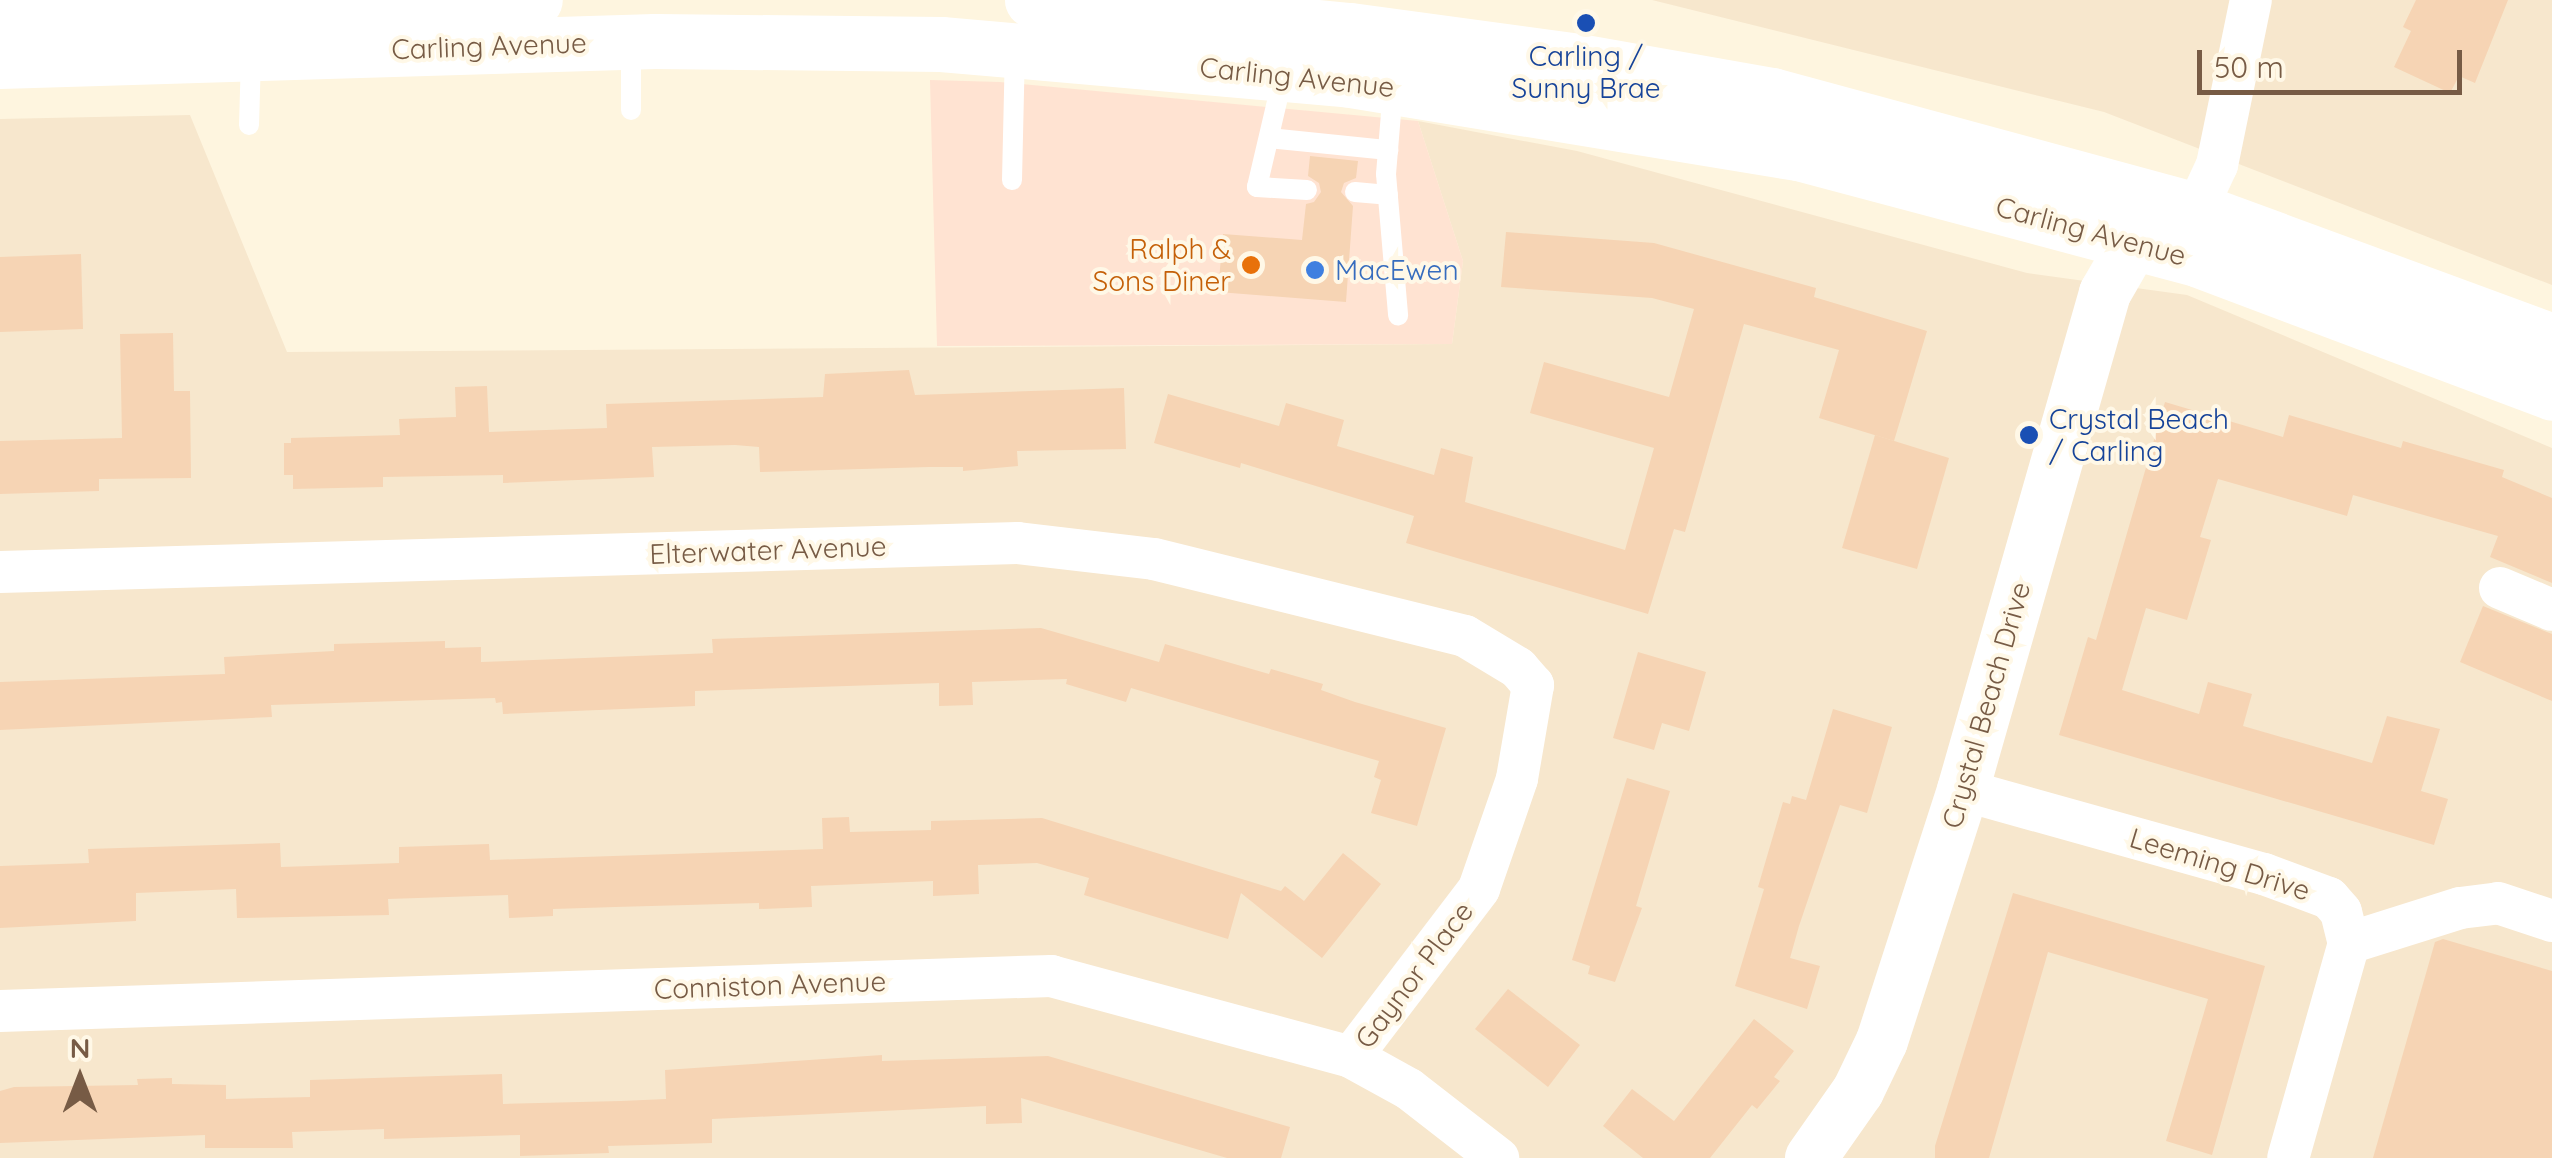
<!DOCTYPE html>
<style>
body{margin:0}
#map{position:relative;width:2552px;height:1158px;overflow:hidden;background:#fef5df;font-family:Quicksand,sans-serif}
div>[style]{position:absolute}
.residential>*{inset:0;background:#f7e7cd}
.commercial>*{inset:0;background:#ffe3d2}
.building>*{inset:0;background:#f6d4b4}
.service>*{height:20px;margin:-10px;padding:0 10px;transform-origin:10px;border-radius:10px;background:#fff}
.minor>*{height:42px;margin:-21px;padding:0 21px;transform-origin:21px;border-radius:21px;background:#fff}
.tertiary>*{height:52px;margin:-26px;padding:0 26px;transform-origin:26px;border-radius:26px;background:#fff}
.secondary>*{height:55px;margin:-27.5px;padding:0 27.5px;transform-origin:27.5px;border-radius:27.5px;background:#fff}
.dots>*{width:28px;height:28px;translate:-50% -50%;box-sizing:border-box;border:5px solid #fff8e7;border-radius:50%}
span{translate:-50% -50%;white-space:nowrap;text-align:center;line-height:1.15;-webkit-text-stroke:8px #fff8e7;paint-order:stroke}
.street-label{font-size:28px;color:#775b45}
.transit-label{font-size:28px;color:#164399}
.left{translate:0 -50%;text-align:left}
.food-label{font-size:28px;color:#c56008}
.right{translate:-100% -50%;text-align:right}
.shop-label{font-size:28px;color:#366cbe}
.north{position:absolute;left:30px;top:1028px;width:100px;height:100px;-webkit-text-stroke:8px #fff8e7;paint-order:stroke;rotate:0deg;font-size:28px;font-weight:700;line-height:40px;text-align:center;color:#775b45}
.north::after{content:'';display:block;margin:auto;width:35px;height:45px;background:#775b45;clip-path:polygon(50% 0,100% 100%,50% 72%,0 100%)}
.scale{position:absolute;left:2197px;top:50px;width:265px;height:45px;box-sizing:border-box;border:5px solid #775b45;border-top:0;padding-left:12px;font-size:30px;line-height:35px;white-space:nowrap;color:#775b45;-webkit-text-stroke:8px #fff8e7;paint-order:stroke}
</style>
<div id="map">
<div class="residential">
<div style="clip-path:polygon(1652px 0,2552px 0,2552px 285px,2104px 112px)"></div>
<div style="clip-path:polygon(190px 115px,287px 352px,1452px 344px,1463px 261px,1418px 121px,1577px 151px,2027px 273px,2187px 295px,2552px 448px,2552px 1158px,0 1158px,0 119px)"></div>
</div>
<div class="commercial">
<div style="clip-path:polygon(930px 80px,1000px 82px,1418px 121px,1463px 261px,1452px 344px,937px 346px)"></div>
</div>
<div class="building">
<div style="clip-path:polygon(2416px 0,2508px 0,2475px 83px,2459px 76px,2450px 93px,2394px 67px,2411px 31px,2403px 27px)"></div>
<div style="clip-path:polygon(1310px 156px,1358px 161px,1356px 178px,1344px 183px,1341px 192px,1353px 206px,1346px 302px,1218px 292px,1223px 234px,1302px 240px,1306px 204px,1314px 202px,1321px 192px,1319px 183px,1308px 176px)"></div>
<div style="clip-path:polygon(1506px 232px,1654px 243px,1816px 288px,1814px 297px,1927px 331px,1894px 441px,1819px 418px,1839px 350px,1744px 324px,1685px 532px,1674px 529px,1648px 614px,1406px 543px,1414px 516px,1241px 463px,1240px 468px,1154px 443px,1168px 394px,1279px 426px,1286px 403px,1344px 420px,1337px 446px,1434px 475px,1441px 448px,1473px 457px,1465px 502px,1625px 550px,1654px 448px,1530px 413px,1544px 362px,1669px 397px,1694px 309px,1652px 298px,1501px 287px)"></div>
<div style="clip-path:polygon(81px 254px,83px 329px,0 332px,0 257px)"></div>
<div style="clip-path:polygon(173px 333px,174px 391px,190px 391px,191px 478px,99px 479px,99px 491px,0 494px,0 441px,122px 438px,120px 334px)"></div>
<div style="clip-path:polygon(909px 370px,915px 395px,1124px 388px,1126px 449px,1017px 451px,1018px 466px,963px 471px,963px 467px,929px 467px,760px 472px,759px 447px,735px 445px,652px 447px,654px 477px,503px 483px,503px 475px,383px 477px,383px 487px,293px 489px,293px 475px,284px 475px,284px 443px,291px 443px,291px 438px,400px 435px,399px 419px,456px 417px,455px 387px,487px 386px,489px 432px,607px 428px,606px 404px,823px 397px,825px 374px)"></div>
<div style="clip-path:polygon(2165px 402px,2283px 437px,2289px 415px,2401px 448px,2403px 441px,2504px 470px,2502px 477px,2552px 498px,2552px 583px,2490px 557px,2498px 536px,2353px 495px,2347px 516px,2218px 479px,2200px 537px,2211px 540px,2187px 620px,2146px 608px,2122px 690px,2199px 714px,2208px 682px,2252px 694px,2243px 726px,2372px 763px,2387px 716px,2440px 729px,2421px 791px,2448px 799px,2434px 845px,2059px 735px,2088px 637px,2096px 640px)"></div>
<div style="clip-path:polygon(1875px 435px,1949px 458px,1917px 569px,1842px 548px)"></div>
<div style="clip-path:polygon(2483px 606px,2552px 634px,2552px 701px,2460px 662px)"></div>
<div style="clip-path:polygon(1041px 628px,1159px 662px,1165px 644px,1269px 674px,1271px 669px,1323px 684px,1321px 690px,1355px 702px,1446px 728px,1417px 826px,1371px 813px,1381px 780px,1374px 777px,1379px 761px,1131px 688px,1126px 702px,1066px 684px,1067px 679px,972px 682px,973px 705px,939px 706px,939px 683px,695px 691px,695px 706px,503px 714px,502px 702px,496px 703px,495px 698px,271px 705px,272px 717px,0 730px,0 682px,225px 674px,224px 657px,334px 651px,334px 644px,445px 641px,445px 648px,481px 647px,481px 662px,713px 653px,712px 639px)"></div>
<div style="clip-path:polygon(1638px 652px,1706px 672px,1689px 731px,1662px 723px,1654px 750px,1613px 738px)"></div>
<div style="clip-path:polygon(1833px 709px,1892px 727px,1867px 813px,1840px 805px,1799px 926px,1790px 958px,1820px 966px,1807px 1009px,1735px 986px,1764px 889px,1758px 887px,1783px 802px,1790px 804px,1792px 796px,1806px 800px)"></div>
<div style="clip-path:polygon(1627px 778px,1670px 791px,1636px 906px,1642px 908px,1615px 982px,1588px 974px,1590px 966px,1572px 960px)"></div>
<div style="clip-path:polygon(849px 817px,850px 832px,931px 830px,931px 821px,1042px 818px,1281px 891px,1285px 886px,1304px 901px,1343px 853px,1381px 884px,1322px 958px,1241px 893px,1228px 939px,1084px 895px,1089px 878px,1037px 863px,978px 865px,979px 894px,933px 896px,933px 881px,811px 886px,812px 907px,759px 909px,759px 903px,615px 907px,553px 909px,553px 916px,509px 918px,508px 895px,388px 899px,389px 915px,237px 918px,236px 889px,136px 893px,136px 921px,0 928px,0 866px,89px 863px,88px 849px,280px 843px,281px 867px,399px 863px,399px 847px,489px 844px,490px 860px,823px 849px,822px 818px)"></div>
<div style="clip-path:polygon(2013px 893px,2265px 966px,2212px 1155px,2166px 1141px,2208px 999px,2048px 952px,1989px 1158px,1935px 1158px,1935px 1146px)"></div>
<div style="clip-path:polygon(2443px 939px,2552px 971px,2552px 1158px,2373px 1158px,2435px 942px)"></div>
<div style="clip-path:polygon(1508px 989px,1580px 1045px,1548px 1087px,1475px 1029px)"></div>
<div style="clip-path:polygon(1754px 1019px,1794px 1051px,1774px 1077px,1780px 1081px,1757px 1109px,1752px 1105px,1710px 1158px,1643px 1158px,1603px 1126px,1632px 1089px,1674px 1121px)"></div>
<div style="clip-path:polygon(882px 1055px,882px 1061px,1048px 1056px,1290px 1127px,1281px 1158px,1227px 1158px,1021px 1098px,1022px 1123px,986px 1124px,986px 1106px,712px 1119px,712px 1143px,608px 1146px,609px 1153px,520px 1156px,520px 1135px,384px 1139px,384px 1129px,292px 1132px,293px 1148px,205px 1148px,205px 1135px,0 1143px,0 1091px,14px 1087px,138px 1085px,137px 1079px,172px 1078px,172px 1084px,226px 1085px,226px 1099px,310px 1097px,310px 1080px,502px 1074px,503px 1104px,621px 1101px,666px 1099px,665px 1070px)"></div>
</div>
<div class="service">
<div style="left:631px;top:44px;width:66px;rotate:90deg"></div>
<div style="left:1283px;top:76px;width:114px;rotate:103.2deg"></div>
<div style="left:1257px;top:187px;width:50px;rotate:3.4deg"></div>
<div style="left:1393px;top:89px;width:85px;rotate:94.7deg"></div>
<div style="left:1386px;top:174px;width:142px;rotate:85.1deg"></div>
<div style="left:249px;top:125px;width:69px;rotate:-88.3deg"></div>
<div style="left:1269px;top:138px;width:120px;rotate:5.8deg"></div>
<div style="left:1012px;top:180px;width:128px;rotate:-88.7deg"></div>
<div style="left:1355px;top:192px;width:33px;rotate:5deg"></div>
</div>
<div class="minor">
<div style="left:2168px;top:224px;width:31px;rotate:-27deg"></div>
<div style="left:2196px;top:210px;width:50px;rotate:-65deg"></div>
<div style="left:2217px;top:165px;width:168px;rotate:-78.4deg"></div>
<div style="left:0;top:572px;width:1018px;rotate:-1.63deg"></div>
<div style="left:1018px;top:543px;width:137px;rotate:6.7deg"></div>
<div style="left:1154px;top:559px;width:320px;rotate:13.9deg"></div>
<div style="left:1465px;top:636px;width:62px;rotate:31.1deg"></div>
<div style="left:1518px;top:668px;width:23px;rotate:49deg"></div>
<div style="left:1533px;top:685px;width:95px;rotate:99.7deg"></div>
<div style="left:1517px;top:779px;width:116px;rotate:109.1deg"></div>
<div style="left:1479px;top:889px;width:211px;rotate:127.3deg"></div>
<div style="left:2500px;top:588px;width:56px;rotate:22.9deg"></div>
<div style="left:1963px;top:790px;width:313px;rotate:15.6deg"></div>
<div style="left:2264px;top:874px;width:69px;rotate:20.3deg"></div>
<div style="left:2329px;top:898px;width:18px;rotate:49deg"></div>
<div style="left:2341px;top:912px;width:32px;rotate:76deg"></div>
<div style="left:2349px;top:943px;width:223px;rotate:105.8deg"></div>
<div style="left:2349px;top:943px;width:116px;rotate:-17.5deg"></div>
<div style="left:2460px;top:908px;width:38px;rotate:-7deg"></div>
<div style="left:2498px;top:903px;width:57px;rotate:18.4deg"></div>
<div style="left:0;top:1011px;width:1052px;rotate:-1.91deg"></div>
<div style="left:1051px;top:976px;width:311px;rotate:15.1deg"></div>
<div style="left:1351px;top:1057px;width:66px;rotate:28.9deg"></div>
<div style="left:1409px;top:1089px;width:113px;rotate:37.8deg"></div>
</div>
<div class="tertiary">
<div style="left:1811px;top:1158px;width:82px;rotate:-55deg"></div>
<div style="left:1858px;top:1091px;width:55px;rotate:-64.4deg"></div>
<div style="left:1882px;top:1041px;width:264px;rotate:-72.1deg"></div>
<div style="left:1963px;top:790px;width:517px;rotate:-74.05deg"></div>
<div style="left:2105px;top:293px;width:60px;rotate:-60deg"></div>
</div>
<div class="secondary">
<div style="left:1032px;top:0;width:319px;rotate:5.4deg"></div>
<div style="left:1350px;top:30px;width:231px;rotate:7.7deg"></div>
<div style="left:1579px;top:61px;width:196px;rotate:10deg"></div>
<div style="left:1772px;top:95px;width:439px;rotate:15.2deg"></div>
<div style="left:2196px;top:210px;width:379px;rotate:20.2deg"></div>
<div style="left:0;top:16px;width:535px;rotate:-1.71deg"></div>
<div style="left:0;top:61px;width:655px;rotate:-1.75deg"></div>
<div style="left:655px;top:41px;width:286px;rotate:0.6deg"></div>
<div style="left:941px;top:44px;width:406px;rotate:5deg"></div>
<div style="left:1345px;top:79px;width:459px;rotate:9.3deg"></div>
<div style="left:1798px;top:153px;width:415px;rotate:14.9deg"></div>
<div style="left:2199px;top:260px;width:377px;rotate:20.6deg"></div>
</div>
<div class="dots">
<div style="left:1586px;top:23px;background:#1a4fb4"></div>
<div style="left:1251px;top:265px;background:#e8710a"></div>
<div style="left:1315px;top:270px;background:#3f7fe0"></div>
<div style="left:2029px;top:435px;background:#1a4fb4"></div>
</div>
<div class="street-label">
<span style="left:489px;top:46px;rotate:-2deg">Carling Avenue</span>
<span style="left:1297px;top:77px;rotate:6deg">Carling Avenue</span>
<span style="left:2091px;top:231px;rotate:15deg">Carling Avenue</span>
<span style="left:768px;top:550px;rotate:-2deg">Elterwater Avenue</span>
<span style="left:1986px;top:705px;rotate:-74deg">Crystal Beach Drive</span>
<span style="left:2220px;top:864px;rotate:17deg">Leeming Drive</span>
<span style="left:1414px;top:975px;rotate:-53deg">Gaynor Place</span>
<span style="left:770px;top:985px;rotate:-2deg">Conniston Avenue</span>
</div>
<div class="transit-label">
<span style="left:1586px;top:72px">Carling /<br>Sunny Brae</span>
<span class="left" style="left:2049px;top:435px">Crystal Beach<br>/ Carling</span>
</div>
<div class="food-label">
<span class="right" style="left:1231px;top:265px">Ralph &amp;<br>Sons Diner</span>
</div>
<div class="shop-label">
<span class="left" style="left:1335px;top:270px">MacEwen</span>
</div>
<div class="north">N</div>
<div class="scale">50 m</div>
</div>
